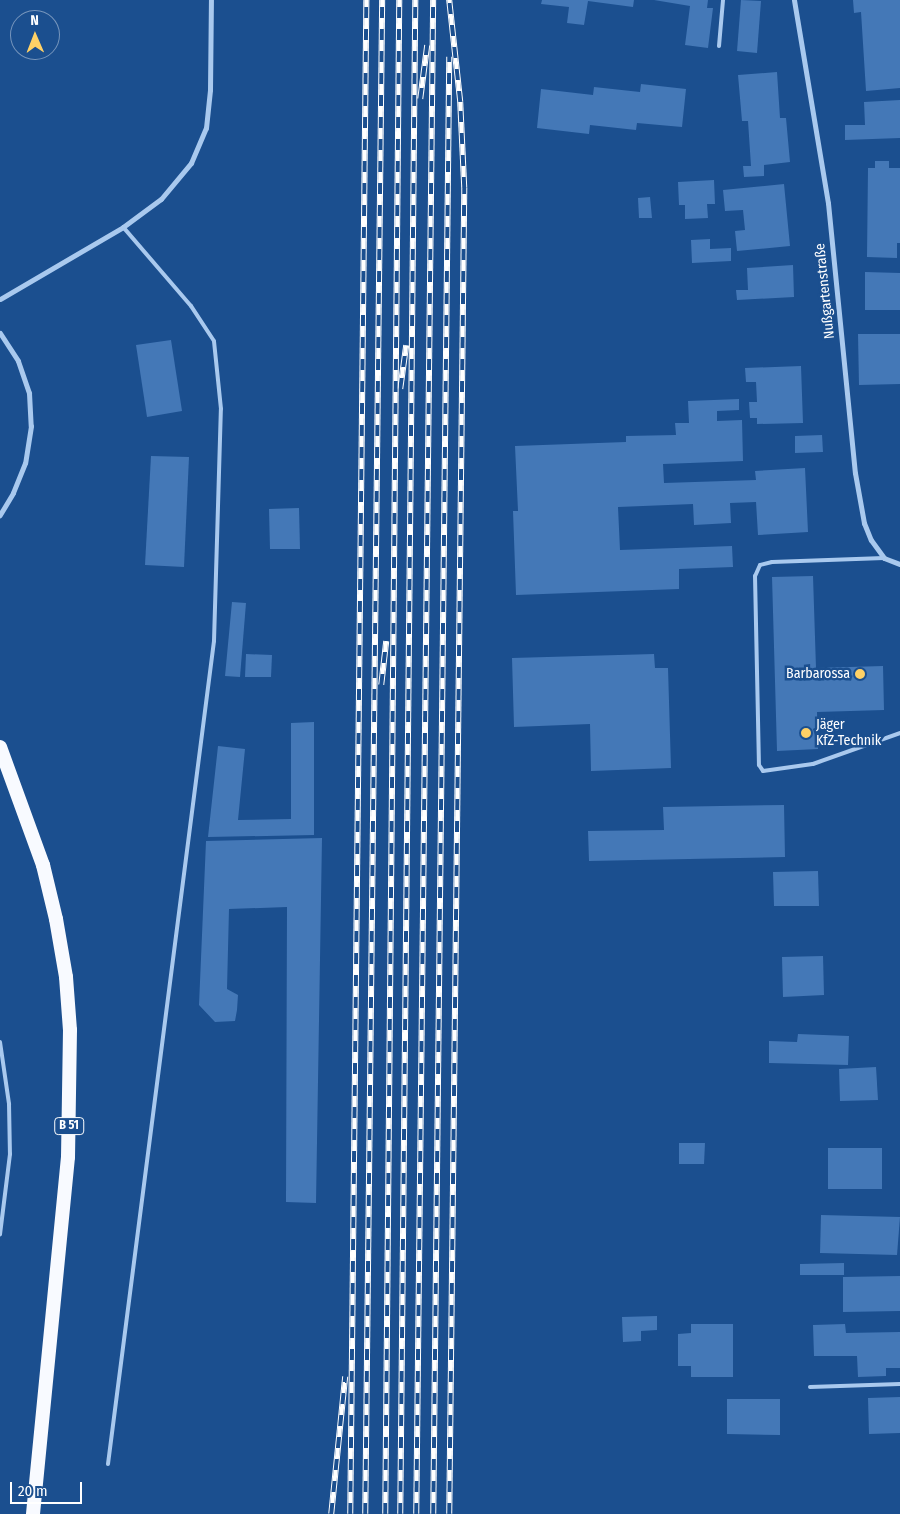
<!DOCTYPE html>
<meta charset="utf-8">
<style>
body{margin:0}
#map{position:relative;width:900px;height:1514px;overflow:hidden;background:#1b4f8f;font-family:"Fira Sans Condensed",sans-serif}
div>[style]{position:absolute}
.building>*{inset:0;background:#4478b7}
.service>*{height:4px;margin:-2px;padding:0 2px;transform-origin:2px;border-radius:2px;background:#a9c9ee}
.minor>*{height:5px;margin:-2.5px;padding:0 2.5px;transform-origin:2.5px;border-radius:2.5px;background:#a9c9ee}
.trunk>*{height:14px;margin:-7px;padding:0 7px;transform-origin:7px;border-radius:7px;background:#f8faff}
.rail>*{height:5.5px;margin-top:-2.75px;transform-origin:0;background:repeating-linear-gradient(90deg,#1b4f8f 0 11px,#fff 0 22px);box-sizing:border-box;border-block:1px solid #fff}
.dots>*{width:14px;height:14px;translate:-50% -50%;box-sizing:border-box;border:2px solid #1b4f8f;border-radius:50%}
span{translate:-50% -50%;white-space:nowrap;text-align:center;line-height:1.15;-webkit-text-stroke:5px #1b4f8f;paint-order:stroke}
.shield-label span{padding:1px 4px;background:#1b4f8f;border:1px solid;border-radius:4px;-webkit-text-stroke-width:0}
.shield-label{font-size:12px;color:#fff;font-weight:700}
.street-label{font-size:14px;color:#fff}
.poi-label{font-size:14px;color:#fff}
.right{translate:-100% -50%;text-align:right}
.left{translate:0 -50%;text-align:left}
.north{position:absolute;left:10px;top:10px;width:50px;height:50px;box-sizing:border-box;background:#1b4f8f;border:1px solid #7695bc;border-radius:50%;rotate:359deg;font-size:14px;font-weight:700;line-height:20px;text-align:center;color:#fff}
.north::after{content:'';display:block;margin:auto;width:18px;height:22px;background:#ffd166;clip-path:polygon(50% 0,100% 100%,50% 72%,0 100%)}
.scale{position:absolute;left:10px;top:1482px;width:72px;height:22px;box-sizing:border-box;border:2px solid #fff;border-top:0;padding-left:6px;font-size:15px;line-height:18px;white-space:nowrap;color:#fff;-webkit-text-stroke:4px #1b4f8f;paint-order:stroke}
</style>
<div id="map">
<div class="building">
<div style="clip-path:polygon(542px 0,634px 0,633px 7px,588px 1px,584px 25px,567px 23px,569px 7px,541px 4px)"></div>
<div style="clip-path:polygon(654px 0,708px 0,707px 8px,713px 8px,708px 48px,685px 45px,690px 6px)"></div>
<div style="clip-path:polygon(741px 0,761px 1px,757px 53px,737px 51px)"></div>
<div style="clip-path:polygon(853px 0,900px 0,900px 88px,866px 91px,861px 12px,854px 13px)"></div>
<div style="clip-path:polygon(777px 72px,780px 118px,786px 118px,790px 162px,764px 165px,764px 176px,744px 177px,743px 166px,751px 166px,748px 121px,742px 121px,738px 75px)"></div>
<div style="clip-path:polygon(641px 84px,686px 89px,682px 127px,637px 123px,636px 130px,590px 125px,589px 134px,537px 128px,541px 89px,593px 95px,594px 87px,640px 92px)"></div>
<div style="clip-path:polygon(900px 100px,900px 138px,845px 140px,845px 125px,865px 125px,864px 102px)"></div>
<div style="clip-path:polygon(875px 161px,889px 161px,889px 168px,900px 168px,900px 243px,897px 243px,897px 258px,867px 257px,868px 168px,875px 168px)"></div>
<div style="clip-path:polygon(714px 180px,715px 204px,707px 204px,708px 218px,685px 219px,685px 205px,679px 205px,678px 182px)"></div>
<div style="clip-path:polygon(784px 184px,790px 246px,737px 251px,735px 231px,745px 230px,743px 210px,725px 211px,723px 190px)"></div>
<div style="clip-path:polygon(650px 197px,652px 218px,639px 218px,638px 198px)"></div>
<div style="clip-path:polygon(710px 239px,710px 249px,731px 248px,731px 261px,692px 263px,691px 240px)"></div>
<div style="clip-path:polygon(793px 265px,794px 297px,737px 300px,736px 290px,748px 290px,747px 268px)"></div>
<div style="clip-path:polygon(865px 272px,900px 273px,900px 310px,865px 310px)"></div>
<div style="clip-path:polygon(858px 334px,900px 334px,900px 384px,859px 385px)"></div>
<div style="clip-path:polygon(171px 340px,182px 411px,147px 417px,136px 345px)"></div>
<div style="clip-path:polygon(801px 366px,803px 423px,757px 424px,757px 418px,750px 418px,749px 402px,757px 402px,756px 382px,746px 382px,745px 368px)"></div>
<div style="clip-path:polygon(739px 399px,739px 410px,717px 411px,717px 421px,742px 420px,743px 461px,663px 464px,664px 483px,756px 480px,755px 471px,805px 468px,808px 532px,758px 535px,756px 502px,730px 503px,731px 523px,694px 525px,693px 504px,618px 507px,620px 550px,732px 546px,733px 567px,679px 569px,679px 589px,516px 595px,513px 511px,518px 511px,515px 446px,626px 442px,626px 436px,676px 435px,675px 423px,689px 423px,688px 401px)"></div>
<div style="clip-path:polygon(822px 435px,823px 452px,795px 453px,795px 436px)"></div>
<div style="clip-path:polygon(151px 456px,189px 457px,184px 567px,145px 565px)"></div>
<div style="clip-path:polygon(299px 508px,300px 549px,270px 549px,269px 509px)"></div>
<div style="clip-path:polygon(813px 576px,816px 668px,883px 666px,884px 710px,817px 712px,818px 749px,777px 751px,772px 577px)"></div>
<div style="clip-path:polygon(232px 602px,246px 603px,240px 677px,225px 676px)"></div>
<div style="clip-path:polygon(246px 654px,272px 655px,271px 677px,245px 677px)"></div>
<div style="clip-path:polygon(654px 654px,655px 668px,668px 668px,671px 768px,591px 771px,590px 724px,514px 727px,512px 658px)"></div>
<div style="clip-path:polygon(314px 722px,314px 835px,208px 837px,218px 746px,245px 749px,238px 820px,291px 819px,291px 723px)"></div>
<div style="clip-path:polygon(784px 805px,785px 857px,589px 861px,588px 831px,664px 830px,663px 807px)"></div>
<div style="clip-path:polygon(322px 838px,316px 1203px,286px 1202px,287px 907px,229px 909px,227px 989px,238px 995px,237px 1010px,235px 1021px,215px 1022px,199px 1005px,206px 841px)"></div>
<div style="clip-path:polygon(818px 871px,819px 906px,774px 906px,773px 872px)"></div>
<div style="clip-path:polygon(823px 956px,824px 995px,783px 997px,782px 957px)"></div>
<div style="clip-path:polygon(798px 1034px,849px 1036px,848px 1065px,769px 1063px,769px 1041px,797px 1042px)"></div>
<div style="clip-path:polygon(876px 1067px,878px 1100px,840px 1101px,839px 1069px)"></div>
<div style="clip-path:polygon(679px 1143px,705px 1143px,704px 1164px,679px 1164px)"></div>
<div style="clip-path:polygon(828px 1148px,882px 1148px,882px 1189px,828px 1189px)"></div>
<div style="clip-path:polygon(821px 1215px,900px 1217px,897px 1255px,820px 1253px)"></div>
<div style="clip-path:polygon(844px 1263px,844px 1275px,800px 1275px,800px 1264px)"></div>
<div style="clip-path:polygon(900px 1276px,900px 1311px,843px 1312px,843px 1277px)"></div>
<div style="clip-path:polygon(657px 1316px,657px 1330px,641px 1331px,641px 1341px,623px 1342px,622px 1317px)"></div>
<div style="clip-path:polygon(691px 1324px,733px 1324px,733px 1377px,691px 1377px,691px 1366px,678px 1366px,678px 1334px,691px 1333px)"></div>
<div style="clip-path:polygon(845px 1324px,846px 1333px,900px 1332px,900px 1368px,886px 1368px,886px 1376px,858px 1377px,857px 1356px,814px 1356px,813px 1325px)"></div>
<div style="clip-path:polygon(900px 1397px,900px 1433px,869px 1434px,868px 1398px)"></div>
<div style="clip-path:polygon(727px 1399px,780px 1399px,780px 1435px,727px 1434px)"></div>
</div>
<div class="service">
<div style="left:719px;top:46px;width:46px;rotate:-85deg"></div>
<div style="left:884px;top:558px;width:112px;rotate:178deg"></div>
<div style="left:772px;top:562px;width:12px;rotate:166deg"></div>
<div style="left:760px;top:565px;width:12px;rotate:114deg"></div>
<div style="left:755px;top:576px;width:189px;rotate:88.8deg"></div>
<div style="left:759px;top:765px;width:7px;rotate:56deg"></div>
<div style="left:763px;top:771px;width:50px;rotate:-8deg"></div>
<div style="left:813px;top:764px;width:92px;rotate:-19.6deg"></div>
<div style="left:0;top:1042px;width:63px;rotate:81.7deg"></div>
<div style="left:9px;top:1104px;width:50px;rotate:88.9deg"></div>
<div style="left:10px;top:1154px;width:81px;rotate:97.1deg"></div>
<div style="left:810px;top:1387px;width:90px;rotate:-1.9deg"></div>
<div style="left:108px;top:1464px;width:830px;rotate:-82.66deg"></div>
<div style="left:214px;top:641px;width:232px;rotate:-88.3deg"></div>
<div style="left:221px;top:409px;width:68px;rotate:-95.9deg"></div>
<div style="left:214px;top:341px;width:42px;rotate:-123.3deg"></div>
<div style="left:191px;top:306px;width:104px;rotate:-130.7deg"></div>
</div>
<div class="minor">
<div style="left:794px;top:0;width:206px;rotate:80.5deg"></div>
<div style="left:828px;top:203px;width:271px;rotate:84.3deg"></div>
<div style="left:855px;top:473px;width:51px;rotate:79.8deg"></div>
<div style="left:864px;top:523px;width:18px;rotate:68deg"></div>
<div style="left:871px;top:540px;width:22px;rotate:54deg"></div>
<div style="left:884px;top:558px;width:17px;rotate:21deg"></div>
<div style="left:0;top:299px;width:143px;rotate:-30.3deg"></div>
<div style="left:123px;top:227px;width:47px;rotate:-36.4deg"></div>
<div style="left:161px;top:199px;width:47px;rotate:-50.2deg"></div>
<div style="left:191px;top:163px;width:38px;rotate:-67deg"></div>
<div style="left:206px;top:128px;width:38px;rotate:-84deg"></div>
<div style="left:210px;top:90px;width:90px;rotate:-89.4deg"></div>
<div style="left:0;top:333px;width:33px;rotate:57deg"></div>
<div style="left:18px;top:361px;width:34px;rotate:71deg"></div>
<div style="left:29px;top:393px;width:33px;rotate:87deg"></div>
<div style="left:31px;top:426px;width:37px;rotate:99deg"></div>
<div style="left:25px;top:463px;width:32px;rotate:112deg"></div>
<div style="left:13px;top:493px;width:26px;rotate:121deg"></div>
</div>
<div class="trunk">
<div style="left:0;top:747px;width:126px;rotate:70deg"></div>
<div style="left:43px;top:865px;width:56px;rotate:76.5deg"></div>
<div style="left:56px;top:919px;width:59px;rotate:80.2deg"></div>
<div style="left:66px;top:977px;width:53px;rotate:85.7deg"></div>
<div style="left:70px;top:1030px;width:127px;rotate:90.9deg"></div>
<div style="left:68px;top:1157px;width:359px;rotate:95.6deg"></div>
</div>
<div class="rail">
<div style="left:420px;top:99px;width:54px;rotate:-82.6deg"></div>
<div style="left:400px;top:389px;width:44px;rotate:-82.2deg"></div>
<div style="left:381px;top:685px;width:44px;rotate:-83.5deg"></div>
<div style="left:331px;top:1514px;width:138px;rotate:-84.2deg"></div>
<div style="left:350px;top:1514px;width:1514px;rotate:-89.39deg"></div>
<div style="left:365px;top:1514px;width:1514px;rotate:-89.36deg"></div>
<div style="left:385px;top:1514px;width:1514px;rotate:-89.47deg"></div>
<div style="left:400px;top:1514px;width:1514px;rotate:-89.43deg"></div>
<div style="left:416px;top:1514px;width:1514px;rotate:-89.36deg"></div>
<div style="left:433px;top:1514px;width:1457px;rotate:-89.37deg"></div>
<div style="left:449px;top:1514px;width:1326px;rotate:-89.35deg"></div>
<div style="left:464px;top:188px;width:86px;rotate:-92.7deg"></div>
<div style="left:460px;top:102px;width:103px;rotate:-96.2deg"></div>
</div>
<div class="dots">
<div style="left:860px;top:674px;background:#ffd166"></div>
<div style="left:806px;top:733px;background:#ffd166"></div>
</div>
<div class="shield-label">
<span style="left:69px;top:1126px">B 51</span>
</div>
<div class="street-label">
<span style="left:825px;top:291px;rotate:-96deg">Nußgartenstraße</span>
</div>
<div class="poi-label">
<span class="right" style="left:850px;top:674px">Barbarossa</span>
<span class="left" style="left:816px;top:733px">Jäger<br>KfZ-Technik</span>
</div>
<div class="north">N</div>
<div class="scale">20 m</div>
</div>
